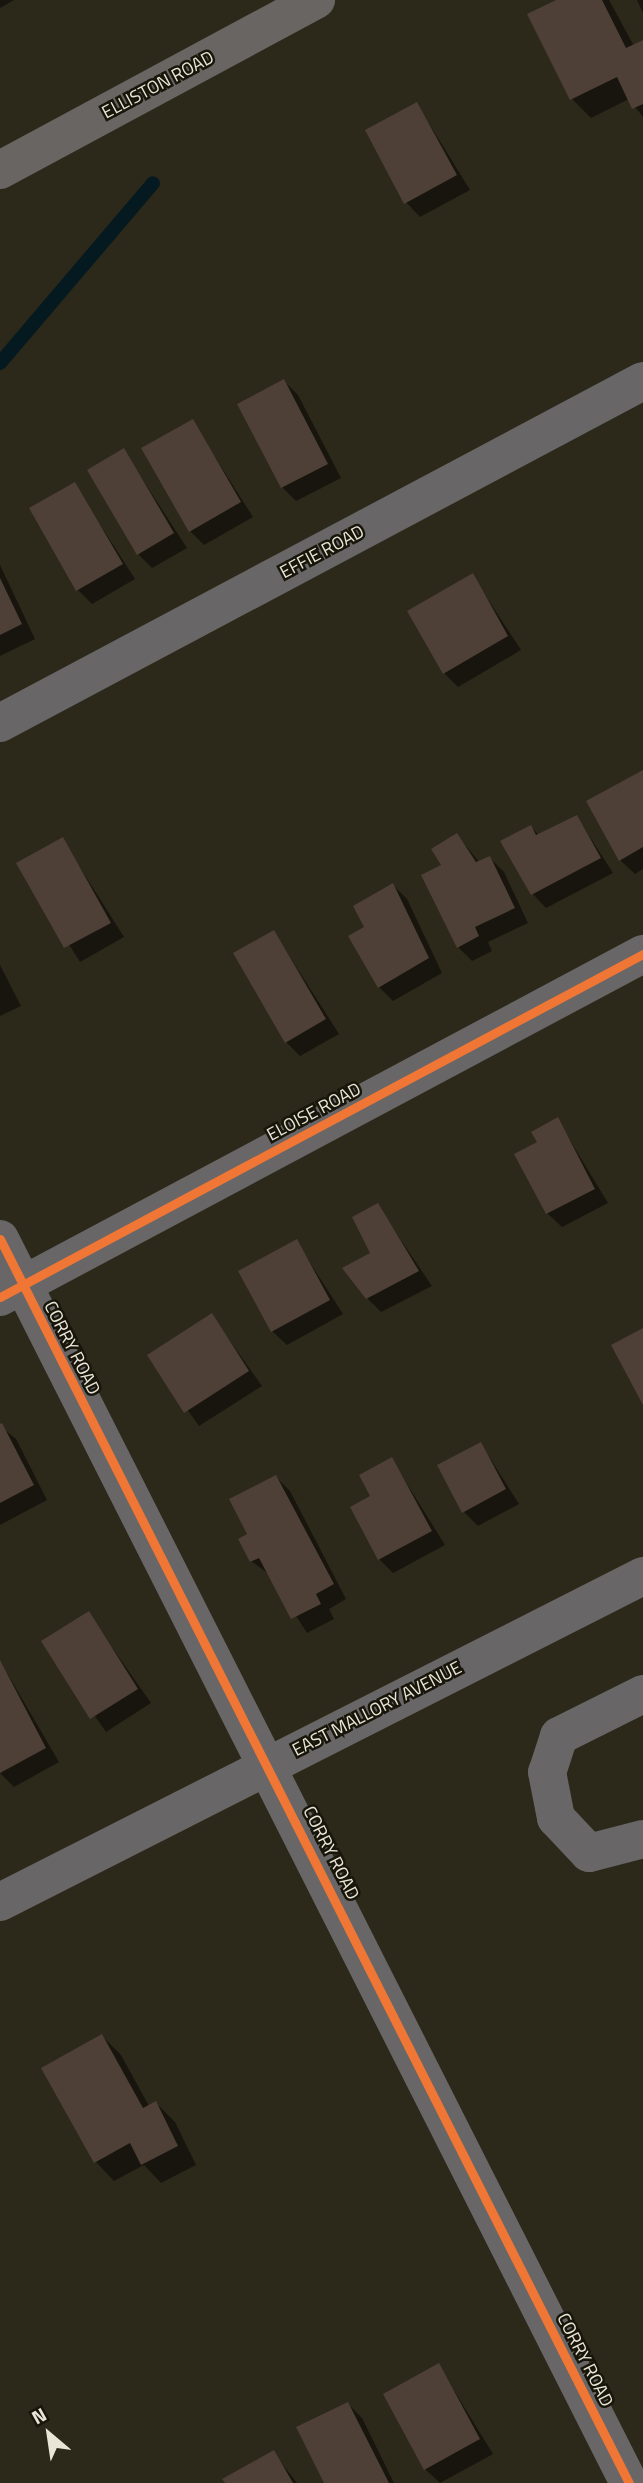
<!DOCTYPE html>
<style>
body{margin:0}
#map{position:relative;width:643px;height:2483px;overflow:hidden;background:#2c281a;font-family:"Titillium Web",sans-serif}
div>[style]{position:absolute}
.shadow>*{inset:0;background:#0007}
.stream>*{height:14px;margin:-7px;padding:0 7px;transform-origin:7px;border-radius:7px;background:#041920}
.building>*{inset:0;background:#4e4036}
.minor>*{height:38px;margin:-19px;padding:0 19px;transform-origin:19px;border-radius:19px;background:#686666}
.major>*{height:38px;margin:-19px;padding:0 19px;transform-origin:19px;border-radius:19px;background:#686563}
.cycleway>*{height:9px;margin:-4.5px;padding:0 4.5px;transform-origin:4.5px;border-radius:4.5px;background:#f07635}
span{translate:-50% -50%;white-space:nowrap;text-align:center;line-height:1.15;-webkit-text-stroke:5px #18150a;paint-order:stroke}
.street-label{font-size:18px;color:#eae6d7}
.north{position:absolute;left:14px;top:2399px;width:70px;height:70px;-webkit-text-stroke:5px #18150a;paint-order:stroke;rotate:331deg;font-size:19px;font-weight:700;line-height:28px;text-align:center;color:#eae6d7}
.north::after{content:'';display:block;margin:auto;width:24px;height:32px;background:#eae6d7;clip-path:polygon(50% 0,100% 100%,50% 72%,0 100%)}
</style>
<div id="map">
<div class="shadow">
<div style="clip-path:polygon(0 0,14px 0,0 8px)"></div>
<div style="clip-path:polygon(560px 0,609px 0,634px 46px,643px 42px,643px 117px,629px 99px,591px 118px,572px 99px)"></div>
<div style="clip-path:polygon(637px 0,643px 0,643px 13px)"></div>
<div style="clip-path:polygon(417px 104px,470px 190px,420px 217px,406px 202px)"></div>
<div style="clip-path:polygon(284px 381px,298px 395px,341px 478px,296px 501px,282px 487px,239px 404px)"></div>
<div style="clip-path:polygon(192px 421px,253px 517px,204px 545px,190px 531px)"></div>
<div style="clip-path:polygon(124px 451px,187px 548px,152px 568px,138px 554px)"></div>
<div style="clip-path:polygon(74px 484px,135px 579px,92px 604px,78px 590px)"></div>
<div style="clip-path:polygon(0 565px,35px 639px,0 656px)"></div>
<div style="clip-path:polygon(472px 575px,521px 650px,458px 687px,444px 673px)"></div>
<div style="clip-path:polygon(643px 772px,643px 869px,635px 874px,620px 860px)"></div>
<div style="clip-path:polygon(577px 817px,613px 873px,546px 908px,532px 893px,531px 827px,540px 836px)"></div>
<div style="clip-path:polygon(457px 835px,480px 863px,490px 858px,504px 872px,528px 923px,488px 942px,492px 951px,472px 961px,458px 947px,444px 865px)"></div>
<div style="clip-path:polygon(62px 839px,124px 937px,80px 962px,19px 864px)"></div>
<div style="clip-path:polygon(393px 885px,407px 899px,442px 973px,393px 1001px,379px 987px,367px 927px)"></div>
<div style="clip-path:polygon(274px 932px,339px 1034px,300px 1056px,286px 1042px)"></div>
<div style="clip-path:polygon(0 965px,21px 1006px,0 1016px)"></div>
<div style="clip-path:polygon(557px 1119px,608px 1203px,562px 1227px,547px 1213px,539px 1143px)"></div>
<div style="clip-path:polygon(377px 1205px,432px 1286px,381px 1312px,367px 1298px)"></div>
<div style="clip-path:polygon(296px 1241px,343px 1314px,287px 1345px,272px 1331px)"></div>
<div style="clip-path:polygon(212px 1316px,262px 1386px,199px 1426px,149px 1356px)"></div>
<div style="clip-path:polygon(0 1426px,16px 1439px,47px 1500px,0 1525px)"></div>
<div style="clip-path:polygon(481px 1444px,519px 1504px,478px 1526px,464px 1512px)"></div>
<div style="clip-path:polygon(392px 1460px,445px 1545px,393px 1573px,379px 1559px,372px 1497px)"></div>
<div style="clip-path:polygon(276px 1477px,290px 1491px,346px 1599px,329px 1609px,334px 1619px,307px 1633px,269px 1574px,251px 1561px,249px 1534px)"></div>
<div style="clip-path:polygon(88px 1613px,151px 1703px,106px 1732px,43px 1641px)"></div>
<div style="clip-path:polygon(0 1661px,59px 1762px,14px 1787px,0 1773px)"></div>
<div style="clip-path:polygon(102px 2036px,121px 2055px,149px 2106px,156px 2103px,175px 2122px,196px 2165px,161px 2183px,144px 2165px,114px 2181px,96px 2162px)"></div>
<div style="clip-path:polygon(439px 2366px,493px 2454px,440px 2483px,425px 2469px)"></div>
<div style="clip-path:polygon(348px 2404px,362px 2418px,394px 2483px,326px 2483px)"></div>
<div style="clip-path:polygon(273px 2452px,297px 2483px,227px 2483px)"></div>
</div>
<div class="stream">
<div style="left:0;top:363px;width:236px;rotate:-49.6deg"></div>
</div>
<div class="building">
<div style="clip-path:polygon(556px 0,602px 0,626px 48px,643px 40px,643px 104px,632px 109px,617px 77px,570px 100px,527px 14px)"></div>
<div style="clip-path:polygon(417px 102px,457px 175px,404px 204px,365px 130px)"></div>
<div style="clip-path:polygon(284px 379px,328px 464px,281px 488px,237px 404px)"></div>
<div style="clip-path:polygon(193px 419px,241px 502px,189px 532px,141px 448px)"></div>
<div style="clip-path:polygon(124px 448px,174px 533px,137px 555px,87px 470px)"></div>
<div style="clip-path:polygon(75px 482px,123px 564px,76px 591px,29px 508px)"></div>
<div style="clip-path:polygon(473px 573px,508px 636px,443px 674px,407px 611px)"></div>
<div style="clip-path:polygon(0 578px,22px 624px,0 635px)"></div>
<div style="clip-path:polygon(643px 770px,643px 847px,619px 861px,586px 801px)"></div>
<div style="clip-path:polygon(577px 815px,601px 858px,531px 895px,500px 841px,531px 825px,536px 835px)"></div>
<div style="clip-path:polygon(457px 833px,476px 862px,490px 856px,515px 908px,475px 927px,479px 936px,457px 948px,421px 875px,441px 865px,431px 849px)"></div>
<div style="clip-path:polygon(63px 837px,111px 923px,64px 948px,16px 863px)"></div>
<div style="clip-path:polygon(393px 883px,429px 958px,378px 988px,348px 936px,364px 927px,353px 906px)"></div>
<div style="clip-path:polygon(274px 930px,326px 1019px,285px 1043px,233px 953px)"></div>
<div style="clip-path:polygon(558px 1117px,595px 1189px,546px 1214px,514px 1154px,537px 1142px,531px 1132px)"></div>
<div style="clip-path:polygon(378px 1203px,419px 1271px,366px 1299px,342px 1268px,370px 1253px,352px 1217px)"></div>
<div style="clip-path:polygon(297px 1239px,330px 1300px,271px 1332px,238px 1271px)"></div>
<div style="clip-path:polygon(212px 1313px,249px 1371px,184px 1413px,147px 1355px)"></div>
<div style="clip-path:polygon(643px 1328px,643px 1405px,611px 1345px)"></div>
<div style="clip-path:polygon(2px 1423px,34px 1485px,0 1503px,0 1424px)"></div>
<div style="clip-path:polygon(481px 1442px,506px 1489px,462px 1513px,437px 1465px)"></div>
<div style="clip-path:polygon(392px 1457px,432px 1531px,378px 1560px,350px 1507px,370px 1496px,359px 1475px)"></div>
<div style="clip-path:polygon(276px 1475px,334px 1584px,316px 1594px,321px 1604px,291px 1619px,259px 1558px,250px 1562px,238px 1539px,247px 1534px,229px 1499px)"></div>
<div style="clip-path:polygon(89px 1611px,138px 1689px,90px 1719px,41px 1641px)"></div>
<div style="clip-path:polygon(0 1660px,46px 1748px,0 1773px)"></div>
<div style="clip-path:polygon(102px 2034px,143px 2108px,156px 2101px,178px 2146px,141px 2165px,130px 2143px,94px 2163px,41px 2068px)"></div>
<div style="clip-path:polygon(439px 2363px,480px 2439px,424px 2470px,383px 2394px)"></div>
<div style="clip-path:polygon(348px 2402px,389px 2483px,324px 2483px,296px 2427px)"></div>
<div style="clip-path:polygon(274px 2450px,293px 2483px,225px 2483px,222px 2479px)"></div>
</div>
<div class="minor">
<div style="left:0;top:723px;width:728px;rotate:-28.01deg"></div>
<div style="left:0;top:1239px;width:1394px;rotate:63.18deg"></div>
<div style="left:0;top:1297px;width:729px;rotate:-28.08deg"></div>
<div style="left:643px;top:1694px;width:94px;rotate:153.4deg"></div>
<div style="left:559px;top:1736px;width:38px;rotate:108deg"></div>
<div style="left:547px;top:1772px;width:47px;rotate:78.9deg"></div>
<div style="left:556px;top:1818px;width:48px;rotate:46.7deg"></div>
<div style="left:589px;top:1853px;width:56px;rotate:-14.5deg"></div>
<div style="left:0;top:1902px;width:721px;rotate:-26.88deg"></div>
</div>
<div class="major">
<div style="left:0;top:170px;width:359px;rotate:-28.3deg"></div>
</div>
<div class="cycleway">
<div style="left:0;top:1239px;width:1394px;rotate:63.18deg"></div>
<div style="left:0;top:1297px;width:729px;rotate:-28.08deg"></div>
</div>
<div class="street-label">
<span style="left:158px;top:85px;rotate:-28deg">ELLISTON ROAD</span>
<span style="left:322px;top:552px;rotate:-28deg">EFFIE ROAD</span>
<span style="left:314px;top:1112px;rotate:-28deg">ELOISE ROAD</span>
<span style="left:72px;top:1348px;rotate:63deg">CORRY ROAD</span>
<span style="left:377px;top:1709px;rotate:-27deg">EAST MALLORY AVENUE</span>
<span style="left:331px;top:1853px;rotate:63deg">CORRY ROAD</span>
<span style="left:585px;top:2360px;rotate:63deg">CORRY ROAD</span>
</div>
<div class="north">N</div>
</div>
